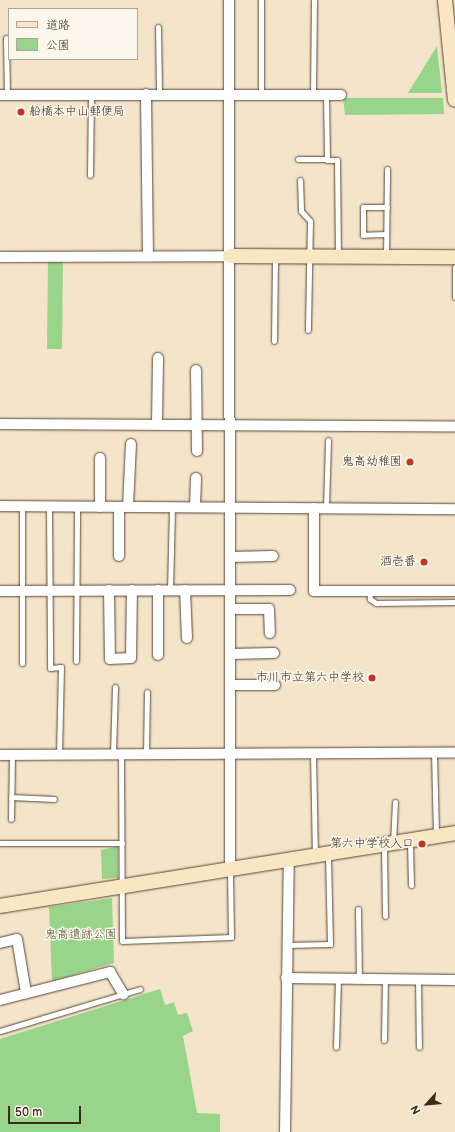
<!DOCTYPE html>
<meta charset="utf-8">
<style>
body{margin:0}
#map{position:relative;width:455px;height:1132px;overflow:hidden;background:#f4e4c9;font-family:"Balsamiq Sans","Klee One",sans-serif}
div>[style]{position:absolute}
.green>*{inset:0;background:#98d58a}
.roads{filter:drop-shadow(0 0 1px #574638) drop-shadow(0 0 1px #574638)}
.lane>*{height:5px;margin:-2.5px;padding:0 2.5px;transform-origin:2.5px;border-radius:2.5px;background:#fff}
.street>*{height:10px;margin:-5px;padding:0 5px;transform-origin:5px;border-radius:5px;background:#fff}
.secondary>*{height:14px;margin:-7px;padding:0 7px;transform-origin:7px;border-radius:7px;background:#fbe6c3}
.dots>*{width:11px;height:11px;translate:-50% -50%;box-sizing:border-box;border:2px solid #fbf7ec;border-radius:50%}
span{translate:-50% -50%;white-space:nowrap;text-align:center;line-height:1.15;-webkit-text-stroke:3px #fbf7ec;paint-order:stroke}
.poi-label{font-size:12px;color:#3b2a1e}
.left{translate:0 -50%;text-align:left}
.right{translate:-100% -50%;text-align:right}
.park-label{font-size:12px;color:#525539}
.legend{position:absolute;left:8px;top:8px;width:130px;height:52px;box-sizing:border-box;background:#fbf7ec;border:1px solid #aea59a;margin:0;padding:5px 7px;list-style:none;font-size:12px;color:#3b2a1e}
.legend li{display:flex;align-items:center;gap:8px;height:20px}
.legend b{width:20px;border:1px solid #aea59a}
.north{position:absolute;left:407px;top:1084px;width:40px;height:40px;-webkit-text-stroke:3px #fbf7ec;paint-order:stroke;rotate:243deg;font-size:11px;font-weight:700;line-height:16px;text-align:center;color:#3b2a1e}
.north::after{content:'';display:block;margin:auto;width:14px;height:18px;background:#3b2a1e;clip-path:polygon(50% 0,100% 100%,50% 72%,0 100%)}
.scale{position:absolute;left:8px;top:1106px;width:73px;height:18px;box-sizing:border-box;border:2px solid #3b2a1e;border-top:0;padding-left:5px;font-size:12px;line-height:14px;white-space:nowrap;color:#3b2a1e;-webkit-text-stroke:3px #fbf7ec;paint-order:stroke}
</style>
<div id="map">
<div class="green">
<div style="clip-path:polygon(437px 46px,442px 93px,408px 93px)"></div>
<div style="clip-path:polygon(343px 98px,443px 98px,444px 114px,345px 115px)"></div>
<div style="clip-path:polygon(48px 261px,63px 261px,62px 349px,47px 349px)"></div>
<div style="clip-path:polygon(118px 846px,118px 878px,102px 879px,101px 850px)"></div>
<div style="clip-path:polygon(112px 898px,114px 963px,52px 981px,49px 907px)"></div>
<div style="clip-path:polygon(160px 989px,165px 1005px,174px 1002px,178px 1015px,187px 1013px,193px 1031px,183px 1036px,197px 1113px,220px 1114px,220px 1132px,0 1132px,0 1039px)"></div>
</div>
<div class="roads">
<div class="lane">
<div style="left:261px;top:0;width:96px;rotate:90deg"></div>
<div style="left:158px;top:27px;width:67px;rotate:89.1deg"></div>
<div style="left:6px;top:38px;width:57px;rotate:89deg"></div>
<div style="left:313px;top:95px;width:95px;rotate:-89.4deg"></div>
<div style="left:326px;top:95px;width:65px;rotate:89.1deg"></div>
<div style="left:327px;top:160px;width:10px"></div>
<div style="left:337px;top:160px;width:95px;rotate:89.4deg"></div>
<div style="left:298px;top:159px;width:29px"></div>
<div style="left:90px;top:175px;width:81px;rotate:-89.3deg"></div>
<div style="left:300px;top:180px;width:31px;rotate:88deg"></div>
<div style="left:301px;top:211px;width:13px;rotate:48deg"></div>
<div style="left:310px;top:221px;width:109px;rotate:91.1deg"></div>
<div style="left:386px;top:234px;width:23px;rotate:178deg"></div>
<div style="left:363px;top:235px;width:28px;rotate:-90deg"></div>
<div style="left:363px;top:207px;width:24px"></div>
<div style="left:386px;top:256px;width:87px;rotate:-89.3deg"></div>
<div style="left:455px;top:267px;width:30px;rotate:90deg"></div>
<div style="left:274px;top:341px;width:83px;rotate:-89.3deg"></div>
<div style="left:22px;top:506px;width:157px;rotate:90deg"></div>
<div style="left:49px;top:507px;width:161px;rotate:89.6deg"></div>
<div style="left:50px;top:668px;width:11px;rotate:-5deg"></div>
<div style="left:61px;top:667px;width:87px;rotate:91.3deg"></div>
<div style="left:326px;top:508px;width:68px;rotate:-88.3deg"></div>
<div style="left:170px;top:590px;width:83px;rotate:-88.6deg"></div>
<div style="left:369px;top:591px;width:8px;rotate:83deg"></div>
<div style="left:370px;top:599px;width:7px;rotate:34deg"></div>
<div style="left:376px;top:603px;width:79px;rotate:-0.7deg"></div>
<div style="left:76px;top:661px;width:154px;rotate:-89.6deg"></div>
<div style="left:434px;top:753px;width:82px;rotate:88.6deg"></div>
<div style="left:113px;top:754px;width:67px;rotate:-88.3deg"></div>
<div style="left:121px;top:754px;width:187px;rotate:89.7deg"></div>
<div style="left:122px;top:941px;width:109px;rotate:-2.1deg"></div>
<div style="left:231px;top:937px;width:67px;rotate:-90.9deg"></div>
<div style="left:146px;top:754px;width:62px;rotate:-89.1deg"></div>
<div style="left:313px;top:754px;width:101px;rotate:88.9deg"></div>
<div style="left:11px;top:797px;width:43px;rotate:2.7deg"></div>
<div style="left:11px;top:819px;width:64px;rotate:-89.1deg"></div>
<div style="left:410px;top:842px;width:43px;rotate:88.7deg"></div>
<div style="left:0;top:843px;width:122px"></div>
<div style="left:393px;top:843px;width:41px;rotate:-87.2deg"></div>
<div style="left:384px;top:845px;width:71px;rotate:89.2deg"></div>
<div style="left:358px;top:909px;width:70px;rotate:89.2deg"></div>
<div style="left:287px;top:945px;width:43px;rotate:-1.3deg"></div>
<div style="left:330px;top:944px;width:90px;rotate:-91.3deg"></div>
<div style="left:418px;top:979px;width:68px;rotate:89.2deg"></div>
<div style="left:0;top:1031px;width:146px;rotate:-16.7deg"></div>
<div style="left:384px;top:1040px;width:61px;rotate:-89.1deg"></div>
<div style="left:336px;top:1047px;width:69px;rotate:-88.3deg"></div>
</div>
<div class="street">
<div style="left:229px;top:0;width:869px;rotate:89.93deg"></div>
<div style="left:146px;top:94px;width:162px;rotate:89.3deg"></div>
<div style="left:0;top:95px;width:341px"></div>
<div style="left:0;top:257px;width:230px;rotate:-0.2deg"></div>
<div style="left:196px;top:370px;width:81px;rotate:89.3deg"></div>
<div style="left:0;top:424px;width:455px;rotate:0.3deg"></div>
<div style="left:157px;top:424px;width:66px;rotate:-89.1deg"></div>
<div style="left:100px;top:458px;width:49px;rotate:90deg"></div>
<div style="left:0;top:506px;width:455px;rotate:0.4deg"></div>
<div style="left:128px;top:507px;width:63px;rotate:-87.3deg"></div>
<div style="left:195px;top:507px;width:29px;rotate:-88deg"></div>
<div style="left:314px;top:508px;width:83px;rotate:90deg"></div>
<div style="left:314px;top:591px;width:141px"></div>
<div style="left:119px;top:556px;width:49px;rotate:-90deg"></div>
<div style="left:230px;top:557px;width:43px;rotate:-1.3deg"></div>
<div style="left:109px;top:590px;width:69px;rotate:89.2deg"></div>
<div style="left:110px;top:659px;width:21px;rotate:-3deg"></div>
<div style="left:131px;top:658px;width:68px;rotate:-89.2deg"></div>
<div style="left:185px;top:590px;width:48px;rotate:87.6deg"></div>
<div style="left:0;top:591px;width:290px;rotate:-0.2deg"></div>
<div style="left:230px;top:609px;width:39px"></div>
<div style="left:269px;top:609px;width:24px;rotate:88deg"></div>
<div style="left:230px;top:654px;width:44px;rotate:-1.3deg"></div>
<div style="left:158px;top:655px;width:65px;rotate:-90deg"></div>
<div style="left:230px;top:685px;width:45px"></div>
<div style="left:0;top:755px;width:455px;rotate:-0.3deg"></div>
<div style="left:0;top:943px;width:17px;rotate:-13deg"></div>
<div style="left:17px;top:939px;width:55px;rotate:80.5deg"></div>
<div style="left:286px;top:978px;width:169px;rotate:0.7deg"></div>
<div style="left:0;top:1000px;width:114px;rotate:-14.3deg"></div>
<div style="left:110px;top:972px;width:26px;rotate:59deg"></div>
<div style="left:285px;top:1132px;width:272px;rotate:-89.2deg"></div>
</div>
<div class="secondary">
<div style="left:445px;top:0;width:100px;rotate:84.3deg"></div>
<div style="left:230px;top:256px;width:225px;rotate:0.3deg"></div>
<div style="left:0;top:906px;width:461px;rotate:-9.1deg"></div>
</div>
</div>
<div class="dots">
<div style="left:21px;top:112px;background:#c8321e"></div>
<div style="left:410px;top:462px;background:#c8321e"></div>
<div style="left:424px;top:562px;background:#c8321e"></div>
<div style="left:372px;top:678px;background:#c8321e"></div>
<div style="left:422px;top:844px;background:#c8321e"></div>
</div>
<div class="poi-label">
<span class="left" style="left:29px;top:112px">船橋本中山郵便局</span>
<span class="right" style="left:402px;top:462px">鬼高幼稚園</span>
<span class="right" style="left:416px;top:562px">酒壱番</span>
<span class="right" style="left:364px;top:678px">市川市立第六中学校</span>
<span class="right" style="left:414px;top:844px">第六中学校入口</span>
</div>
<div class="park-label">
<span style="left:81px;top:935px">鬼高遺跡公園</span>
</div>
<ul class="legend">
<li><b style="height:5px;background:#fbe6c3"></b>道路</li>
<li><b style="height:11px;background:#98d58a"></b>公園</li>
</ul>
<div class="north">N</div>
<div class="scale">50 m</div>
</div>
